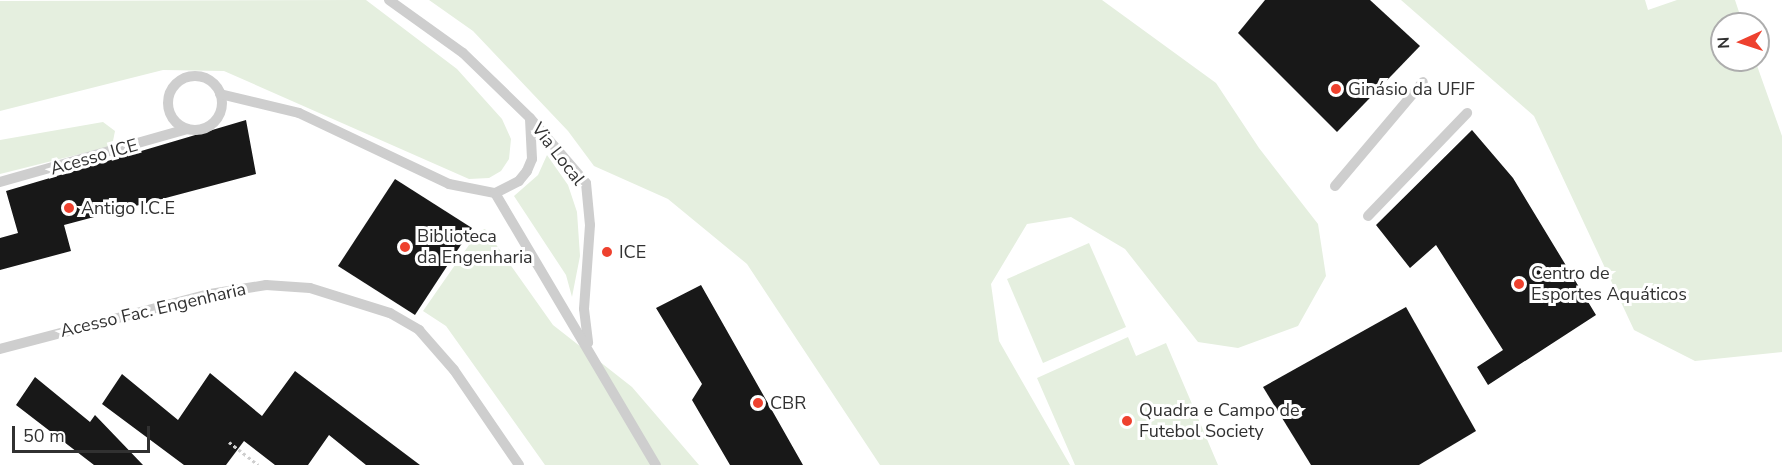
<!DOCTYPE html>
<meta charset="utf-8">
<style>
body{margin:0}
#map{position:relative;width:1782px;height:465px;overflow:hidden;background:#fff;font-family:"Nunito Sans",sans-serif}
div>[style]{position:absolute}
.green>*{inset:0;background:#e5efdf}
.building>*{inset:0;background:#181818}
.path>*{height:3px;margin-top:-1.5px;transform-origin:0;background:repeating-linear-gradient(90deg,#cecece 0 3px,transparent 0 6px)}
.lane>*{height:10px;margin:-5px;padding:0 5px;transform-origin:5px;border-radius:5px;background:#cecece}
.lane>.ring{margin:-5px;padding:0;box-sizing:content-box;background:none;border:10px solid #cecece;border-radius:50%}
.dots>*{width:16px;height:16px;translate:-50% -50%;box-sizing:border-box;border:3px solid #fff;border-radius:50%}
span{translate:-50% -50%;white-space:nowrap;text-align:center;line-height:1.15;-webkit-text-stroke:6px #fff;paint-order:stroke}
.poi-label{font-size:18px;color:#313131}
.left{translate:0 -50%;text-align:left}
.street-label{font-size:18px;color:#313131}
.north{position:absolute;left:1710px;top:12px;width:60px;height:60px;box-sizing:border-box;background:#fff;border:2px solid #adadad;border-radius:50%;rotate:267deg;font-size:16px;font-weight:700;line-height:24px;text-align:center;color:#313131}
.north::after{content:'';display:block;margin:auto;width:21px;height:27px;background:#ee412e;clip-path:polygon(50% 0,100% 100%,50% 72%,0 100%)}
.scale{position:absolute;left:12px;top:426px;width:138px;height:27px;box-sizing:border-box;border:3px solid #313131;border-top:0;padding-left:8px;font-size:18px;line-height:21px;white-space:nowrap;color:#313131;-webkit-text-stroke:4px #fff;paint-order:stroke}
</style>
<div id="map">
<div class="green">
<div style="clip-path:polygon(366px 0,457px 69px,502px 119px,511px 139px,509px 159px,501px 171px,489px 178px,469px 179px,224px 71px,163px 70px,0 111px,0 1px)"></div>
<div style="clip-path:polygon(429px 0,1102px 0,1216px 83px,1259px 148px,1318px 224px,1326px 276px,1298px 326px,1238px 348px,1198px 342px,1125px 249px,1071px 217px,1027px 224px,991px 284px,999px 341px,1070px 465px,880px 465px,747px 264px,668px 199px,594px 166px,568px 131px,473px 31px)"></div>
<div style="clip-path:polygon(1401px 0,1645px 0,1648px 10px,1677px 0,1735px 0,1743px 24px,1722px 24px,1722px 60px,1755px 60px,1782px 136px,1782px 352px,1695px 361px,1634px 330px,1534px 116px)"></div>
<div style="clip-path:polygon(103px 122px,115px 131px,112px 146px,0 174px,0 140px)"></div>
<div style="clip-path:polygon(547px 155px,568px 185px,577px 212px,580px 256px,572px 297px,566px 275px,514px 196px,538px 175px)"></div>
<div style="clip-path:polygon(485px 229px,553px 325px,632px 387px,699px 465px,545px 465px,446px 326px,423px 311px,478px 232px)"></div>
<div style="clip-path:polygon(1089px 243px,1126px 327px,1043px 363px,1007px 279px)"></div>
<div style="clip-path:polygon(1128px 337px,1136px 356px,1166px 343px,1218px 465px,1075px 465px,1037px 378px)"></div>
</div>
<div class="building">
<div style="clip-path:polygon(1265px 0,1370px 0,1420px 46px,1337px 132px,1238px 33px)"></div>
<div style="clip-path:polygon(246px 120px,256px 174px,64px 225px,71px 251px,0 270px,0 238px,18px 233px,6px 191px)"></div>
<div style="clip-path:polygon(1472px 130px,1513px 178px,1596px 315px,1488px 385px,1477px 367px,1503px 350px,1436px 245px,1410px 268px,1376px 225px)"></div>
<div style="clip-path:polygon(395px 179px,472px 228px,415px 315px,338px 266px)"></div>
<div style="clip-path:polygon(701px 285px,803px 465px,730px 465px,692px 400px,702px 384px,656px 308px)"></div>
<div style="clip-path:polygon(1406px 307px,1476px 431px,1419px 465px,1311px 465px,1263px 387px)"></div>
<div style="clip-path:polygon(295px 371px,420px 465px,366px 465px,329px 435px,308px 465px,275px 465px,244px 441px,226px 465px,184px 465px,102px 404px,122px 374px,178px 420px,210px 373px,262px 416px)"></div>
<div style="clip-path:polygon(35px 377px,90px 422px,95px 415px,143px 465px,94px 465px,16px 405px)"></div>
</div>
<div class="path">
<div style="left:229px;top:442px;width:37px;rotate:38deg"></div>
</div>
<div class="lane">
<div style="left:389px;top:0;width:91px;rotate:35.6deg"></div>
<div style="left:463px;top:53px;width:93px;rotate:44.1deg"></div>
<div style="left:530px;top:118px;width:86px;rotate:49.3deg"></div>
<div style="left:586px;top:183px;width:42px;rotate:84.6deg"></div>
<div style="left:590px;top:225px;width:84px;rotate:94.1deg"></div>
<div style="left:584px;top:309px;width:34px;rotate:83deg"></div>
<div class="ring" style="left:168px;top:76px;width:44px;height:44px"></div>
<div style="left:220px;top:94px;width:81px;rotate:13.5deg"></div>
<div style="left:299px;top:113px;width:166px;rotate:25.3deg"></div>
<div style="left:449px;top:184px;width:47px;rotate:11.1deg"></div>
<div style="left:530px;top:119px;width:40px;rotate:87.1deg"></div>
<div style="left:532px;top:159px;width:13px;rotate:113deg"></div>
<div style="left:527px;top:171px;width:13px;rotate:129deg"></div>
<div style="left:519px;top:181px;width:27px;rotate:153deg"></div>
<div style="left:495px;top:193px;width:316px;rotate:59.4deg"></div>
<div style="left:0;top:182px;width:194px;rotate:-15.8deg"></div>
<div style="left:1335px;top:186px;width:136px;rotate:-49.8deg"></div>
<div style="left:1368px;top:216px;width:143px;rotate:-46.1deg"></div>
<div style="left:0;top:349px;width:217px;rotate:-14.7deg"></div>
<div style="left:210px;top:294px;width:57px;rotate:-9.1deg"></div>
<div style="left:266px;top:285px;width:44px;rotate:3.9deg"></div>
<div style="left:310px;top:288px;width:84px;rotate:17.4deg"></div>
<div style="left:390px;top:313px;width:34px;rotate:30deg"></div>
<div style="left:419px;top:330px;width:53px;rotate:48.8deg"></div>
<div style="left:454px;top:370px;width:115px;rotate:55.6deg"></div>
</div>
<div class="dots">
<div style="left:1336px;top:89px;background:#ee412e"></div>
<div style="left:69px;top:208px;background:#ee412e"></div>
<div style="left:405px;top:247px;background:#ee412e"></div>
<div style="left:607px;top:252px;background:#ee412e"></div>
<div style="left:1519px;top:284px;background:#ee412e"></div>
<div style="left:758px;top:403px;background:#ee412e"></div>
<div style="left:1127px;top:421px;background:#ee412e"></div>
</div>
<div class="poi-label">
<span class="left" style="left:1348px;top:89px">Ginásio da UFJF</span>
<span class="left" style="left:81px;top:208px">Antigo I.C.E</span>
<span class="left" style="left:417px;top:247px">Biblioteca<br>da Engenharia</span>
<span class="left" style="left:619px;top:252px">ICE</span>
<span class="left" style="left:1531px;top:284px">Centro de<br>Esportes Aquáticos</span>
<span class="left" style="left:770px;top:403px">CBR</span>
<span class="left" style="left:1139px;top:421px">Quadra e Campo de<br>Futebol Society</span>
</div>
<div class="street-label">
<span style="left:558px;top:154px;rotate:52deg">Via Local</span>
<span style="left:94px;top:157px;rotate:-16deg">Acesso ICE</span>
<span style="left:153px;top:310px;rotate:-13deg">Acesso Fac. Engenharia</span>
</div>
<div class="north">N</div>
<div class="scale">50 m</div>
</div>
